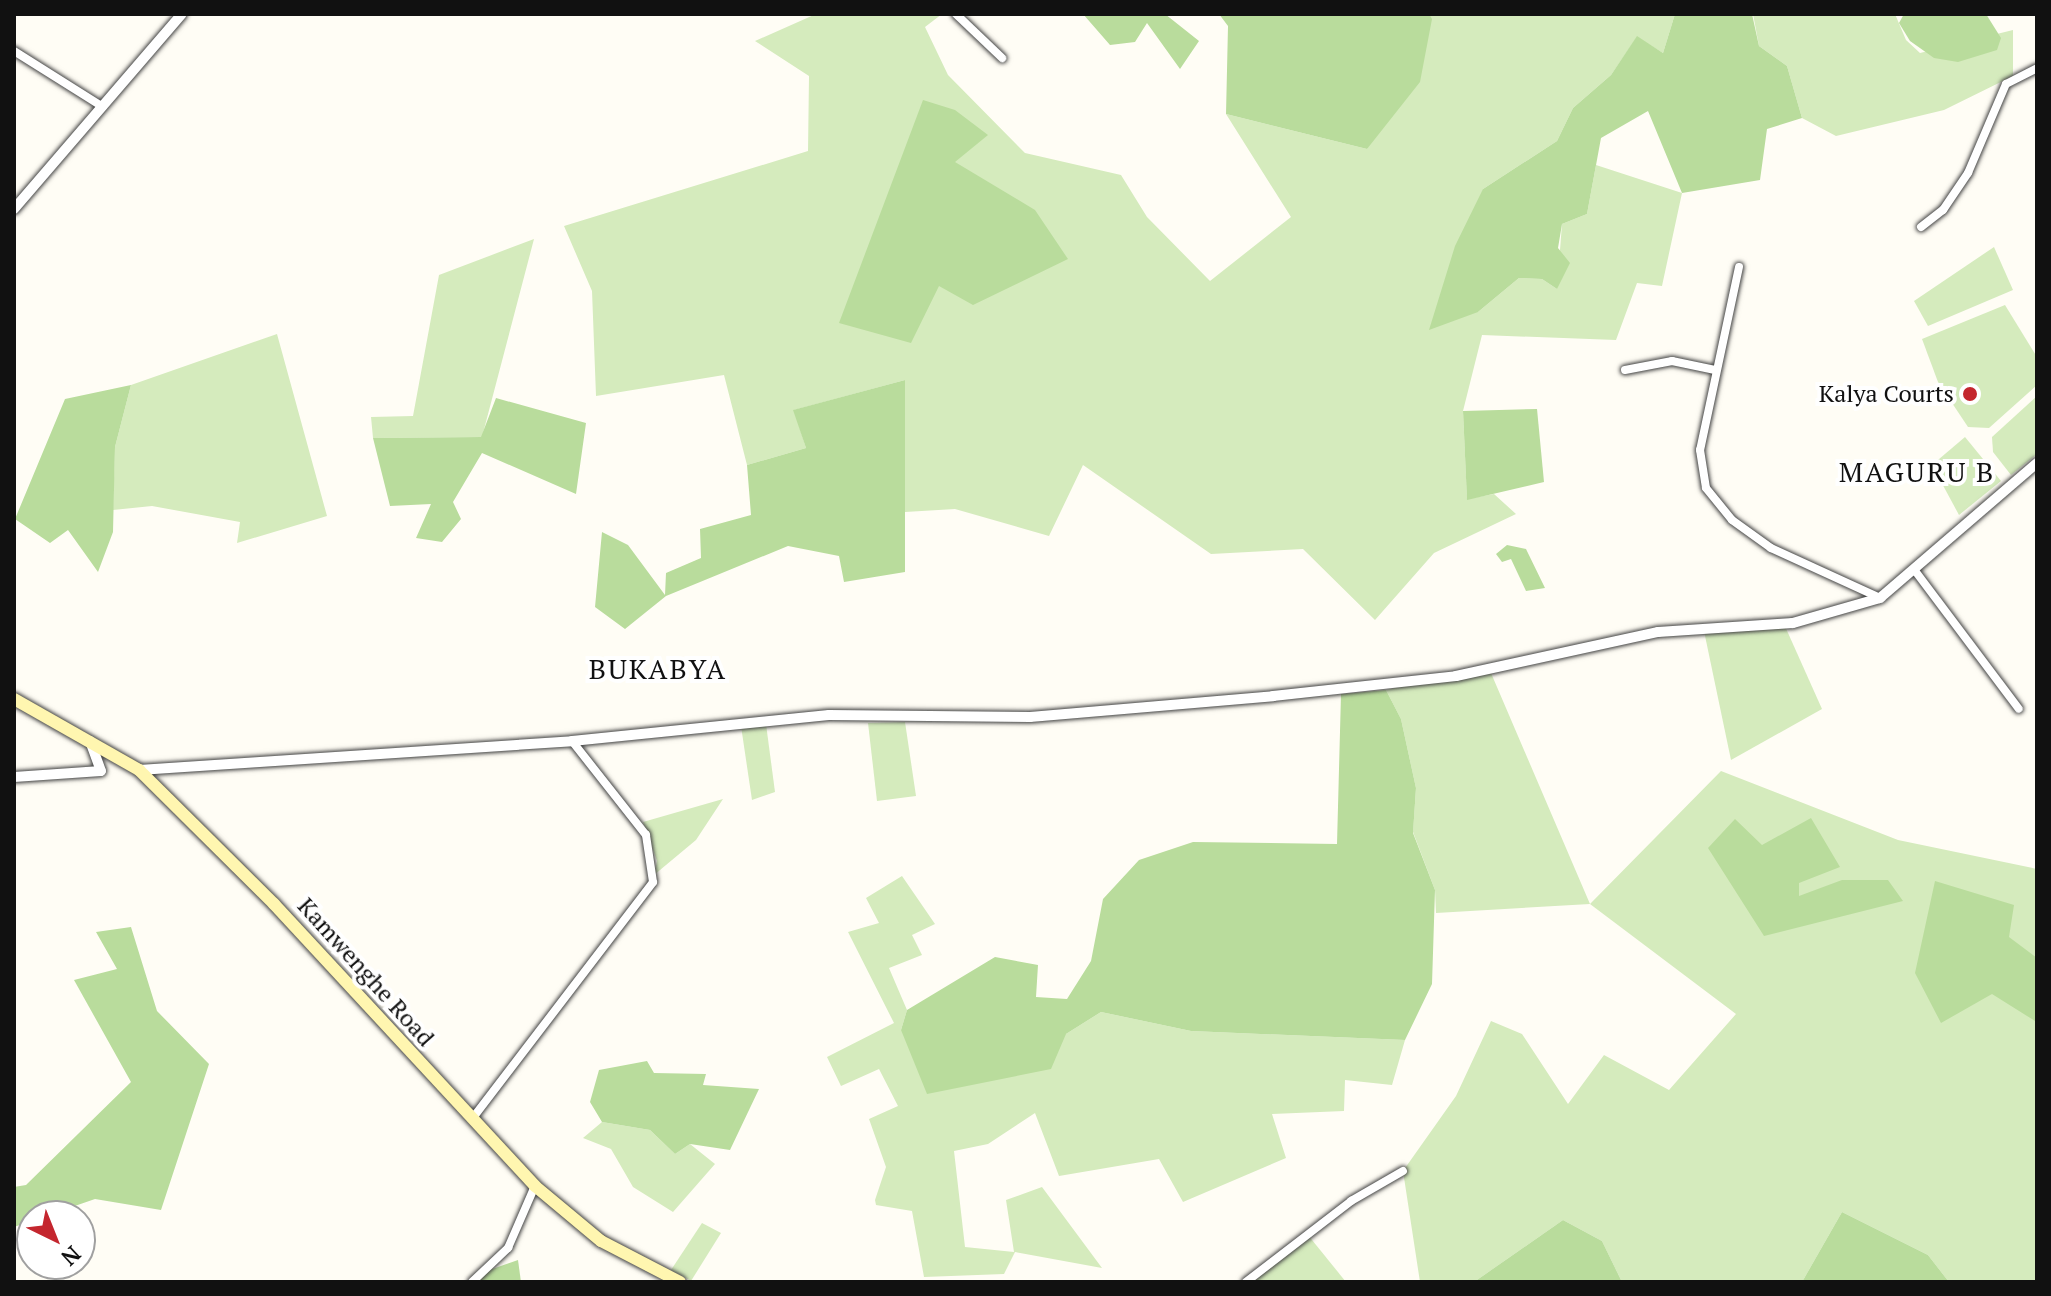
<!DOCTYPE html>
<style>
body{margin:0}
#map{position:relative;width:2051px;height:1296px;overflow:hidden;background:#fffdf5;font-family:"PT Serif",serif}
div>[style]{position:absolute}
.green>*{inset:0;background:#d5ebbd}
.forest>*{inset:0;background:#b9dc9c}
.roads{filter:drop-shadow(0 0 2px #444) drop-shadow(0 0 2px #444)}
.minor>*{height:8px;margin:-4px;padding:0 4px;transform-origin:4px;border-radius:4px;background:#fff}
.tertiary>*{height:10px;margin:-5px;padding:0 5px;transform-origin:5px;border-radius:5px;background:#fff}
.secondary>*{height:12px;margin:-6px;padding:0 6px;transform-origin:6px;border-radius:6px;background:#fff6b0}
.dots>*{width:22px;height:22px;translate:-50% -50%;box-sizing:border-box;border:4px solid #fff;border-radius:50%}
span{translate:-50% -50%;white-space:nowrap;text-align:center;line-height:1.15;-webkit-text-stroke:8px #fff;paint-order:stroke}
.poi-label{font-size:24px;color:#111}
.right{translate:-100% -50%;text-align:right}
.street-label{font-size:24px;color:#111}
.quarter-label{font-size:28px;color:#111;letter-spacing:2px}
.frame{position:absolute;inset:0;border:16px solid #111;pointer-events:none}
.north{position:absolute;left:16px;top:1200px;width:80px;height:80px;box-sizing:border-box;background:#fff;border:2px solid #a0a0a0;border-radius:50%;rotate:137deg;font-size:22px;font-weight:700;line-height:32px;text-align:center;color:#111}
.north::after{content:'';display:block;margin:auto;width:28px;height:36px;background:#c4262e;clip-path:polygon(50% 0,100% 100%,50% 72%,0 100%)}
</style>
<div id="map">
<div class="green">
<div style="clip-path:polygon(816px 14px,942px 14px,925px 27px,948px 75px,1025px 153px,1121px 175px,1147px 217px,1210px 281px,1291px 217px,1226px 114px,1367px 149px,1429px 14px,1675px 14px,1663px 53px,1637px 37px,1611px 75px,1573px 108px,1557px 141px,1483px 189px,1478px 312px,1519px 278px,1542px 279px,1557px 289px,1562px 224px,1587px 214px,1596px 165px,1682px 193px,1662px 286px,1637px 283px,1616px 340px,1482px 335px,1463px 411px,1467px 499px,1494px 494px,1516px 514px,1434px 553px,1375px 620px,1303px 549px,1211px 554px,1083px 465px,1049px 536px,955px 509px,905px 512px,905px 380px,794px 410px,806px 448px,747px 465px,724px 375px,596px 396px,592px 291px,564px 226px,808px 151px,809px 76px,755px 41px)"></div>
<div style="clip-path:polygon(1753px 14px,1895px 14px,1906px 40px,1920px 53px,2013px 30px,2013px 76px,1944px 110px,1836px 136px,1802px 118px,1787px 66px,1759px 46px)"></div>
<div style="clip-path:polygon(534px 239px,482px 437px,373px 438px,371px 417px,413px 416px,439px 275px)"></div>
<div style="clip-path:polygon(1994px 247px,2013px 290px,1928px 326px,1914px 301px)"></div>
<div style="clip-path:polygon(2005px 305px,2037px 357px,2037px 385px,1989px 428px,1968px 427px,1938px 382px,1922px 339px)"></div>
<div style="clip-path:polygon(277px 334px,327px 516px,237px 543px,240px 522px,152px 506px,113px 510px,115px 447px,131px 385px)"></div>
<div style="clip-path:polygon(2037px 396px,2037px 454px,2011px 475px,1993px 452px,1992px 437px)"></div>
<div style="clip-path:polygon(1965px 437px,2001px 481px,1959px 515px,1932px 465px)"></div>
<div style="clip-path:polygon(1784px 624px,1822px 709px,1731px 760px,1704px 631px)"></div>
<div style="clip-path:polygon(1488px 666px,1590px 904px,1721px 771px,1898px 840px,2037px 869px,2037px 1282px,1949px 1282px,1928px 1255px,1842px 1212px,1802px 1282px,1622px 1282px,1602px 1241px,1563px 1220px,1474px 1282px,1420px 1282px,1403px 1171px,1456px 1096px,1491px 1021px,1522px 1034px,1568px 1104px,1604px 1055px,1669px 1090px,1736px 1014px,1590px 904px,1436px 913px,1435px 890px,1413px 832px,1416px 788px,1401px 719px,1386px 690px)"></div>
<div style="clip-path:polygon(905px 722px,916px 796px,877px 801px,868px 723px)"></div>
<div style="clip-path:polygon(766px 724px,775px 792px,752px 800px,741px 726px)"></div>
<div style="clip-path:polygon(723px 799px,696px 840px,654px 875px,657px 861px,643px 822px)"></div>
<div style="clip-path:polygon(902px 876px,935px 924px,912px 935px,922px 955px,889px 968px,907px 1010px,901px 1030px,1066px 1034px,1101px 1012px,1191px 1031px,1405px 1040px,1392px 1085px,1345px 1080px,1344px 1111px,1272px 1114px,1286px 1158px,1183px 1202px,1159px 1159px,1059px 1176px,1035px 1113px,988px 1144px,954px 1151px,965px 1247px,1014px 1252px,1006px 1200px,1042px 1187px,1102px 1268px,1015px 1252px,1004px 1274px,924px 1277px,912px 1211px,876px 1205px,875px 1200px,886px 1167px,869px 1119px,898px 1106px,879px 1069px,841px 1086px,827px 1057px,894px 1023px,848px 932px,879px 923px,866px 898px)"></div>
<div style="clip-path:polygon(602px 1122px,650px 1130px,675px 1154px,690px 1144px,715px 1164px,673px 1212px,633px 1187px,611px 1149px,583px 1138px)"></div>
<div style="clip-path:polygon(702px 1223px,721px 1233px,691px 1281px,671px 1270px)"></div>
<div style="clip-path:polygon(1308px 1235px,1346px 1282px,1250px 1282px)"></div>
</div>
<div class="forest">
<div style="clip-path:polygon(1083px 14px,1165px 14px,1199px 41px,1180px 69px,1147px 23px,1135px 42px,1110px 45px)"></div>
<div style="clip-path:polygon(1219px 14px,1429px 14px,1432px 19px,1420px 82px,1367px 149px,1226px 114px,1228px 26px)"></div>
<div style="clip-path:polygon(1675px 14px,1752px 14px,1759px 46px,1787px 66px,1802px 118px,1767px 129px,1760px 180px,1682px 193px,1648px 111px,1601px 138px,1587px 214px,1562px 224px,1558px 248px,1570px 263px,1557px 289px,1542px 279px,1519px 278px,1478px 312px,1429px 330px,1455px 246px,1483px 189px,1557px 141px,1573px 108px,1611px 75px,1637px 36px,1663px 53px)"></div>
<div style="clip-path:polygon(1904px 14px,1986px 14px,2001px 38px,1997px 50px,1958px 62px,1934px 58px,1910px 41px,1899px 23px)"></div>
<div style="clip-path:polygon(923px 100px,955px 110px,988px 135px,955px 162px,1035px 210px,1068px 259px,973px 305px,939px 286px,911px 343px,839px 323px)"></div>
<div style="clip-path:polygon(905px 380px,905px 572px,844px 582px,839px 556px,788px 546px,666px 596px,625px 629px,595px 607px,602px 532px,628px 545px,665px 595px,666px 573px,701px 558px,700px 529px,751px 515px,747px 465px,806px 448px,793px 410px)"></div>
<div style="clip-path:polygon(131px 385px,115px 447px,113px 532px,98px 572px,68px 530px,50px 543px,15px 519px,65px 399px)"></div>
<div style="clip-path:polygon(496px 398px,586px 423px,576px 494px,482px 453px,453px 502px,461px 519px,442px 542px,416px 538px,431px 504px,390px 506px,373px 438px,481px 437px)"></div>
<div style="clip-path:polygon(1537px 409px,1544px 482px,1467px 500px,1463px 411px)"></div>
<div style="clip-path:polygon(1507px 545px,1526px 549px,1545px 588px,1526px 591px,1511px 559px,1502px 562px,1496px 554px)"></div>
<div style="clip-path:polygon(1386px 690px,1401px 719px,1416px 788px,1413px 833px,1435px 890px,1432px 984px,1405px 1040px,1191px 1031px,1101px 1012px,1066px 1034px,1051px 1069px,927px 1094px,901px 1030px,907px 1010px,995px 957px,1038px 965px,1036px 997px,1067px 999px,1091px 961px,1103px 899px,1139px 860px,1193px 842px,1337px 844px,1341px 694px)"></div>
<div style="clip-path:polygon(1811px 818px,1840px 867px,1799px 883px,1799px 896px,1842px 880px,1888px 880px,1903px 901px,1764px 936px,1708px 848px,1735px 819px,1762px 845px)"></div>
<div style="clip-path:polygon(1935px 881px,2014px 905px,2009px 937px,2037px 958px,2035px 1021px,1992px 994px,1941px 1023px,1915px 973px)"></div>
<div style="clip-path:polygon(131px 927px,157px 1011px,209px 1064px,161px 1210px,95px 1199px,14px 1227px,14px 1187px,26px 1185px,131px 1082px,74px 980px,117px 969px,96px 932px)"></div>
<div style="clip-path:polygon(647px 1061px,654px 1073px,706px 1074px,703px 1085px,759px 1089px,730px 1150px,690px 1144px,675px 1154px,650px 1130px,602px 1122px,590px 1102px,599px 1070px)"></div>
<div style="clip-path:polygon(1842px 1212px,1928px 1255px,1949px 1282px,1802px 1282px)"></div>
<div style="clip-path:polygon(1563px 1220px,1602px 1241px,1622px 1282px,1474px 1282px)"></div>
<div style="clip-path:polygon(518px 1260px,521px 1282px,477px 1282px,481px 1273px)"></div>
</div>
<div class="roads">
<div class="minor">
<div style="left:956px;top:14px;width:64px;rotate:43.7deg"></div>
<div style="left:14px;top:51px;width:105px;rotate:32.2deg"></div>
<div style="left:1921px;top:227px;width:28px;rotate:-38deg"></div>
<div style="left:1943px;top:210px;width:45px;rotate:-56deg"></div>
<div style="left:1968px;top:173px;width:97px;rotate:-66.9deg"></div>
<div style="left:2006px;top:84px;width:35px;rotate:-27deg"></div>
<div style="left:1739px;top:267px;width:187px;rotate:102deg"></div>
<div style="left:1700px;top:450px;width:38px;rotate:81deg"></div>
<div style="left:1706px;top:488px;width:41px;rotate:50.9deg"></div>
<div style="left:1732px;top:520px;width:48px;rotate:35.7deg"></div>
<div style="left:1771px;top:548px;width:120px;rotate:24.6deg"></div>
<div style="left:1625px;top:370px;width:48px;rotate:-10.8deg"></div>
<div style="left:1672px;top:361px;width:44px;rotate:11.8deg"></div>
<div style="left:1916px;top:572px;width:171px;rotate:53.1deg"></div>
<div style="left:472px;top:1119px;width:298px;rotate:-52.6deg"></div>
<div style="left:653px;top:882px;width:48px;rotate:-98.5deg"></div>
<div style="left:646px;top:835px;width:120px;rotate:-128.2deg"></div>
<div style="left:472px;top:1282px;width:50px;rotate:-43.4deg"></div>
<div style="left:508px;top:1248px;width:68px;rotate:-66.5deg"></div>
<div style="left:1246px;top:1282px;width:133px;rotate:-37.6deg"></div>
<div style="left:1351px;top:1201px;width:60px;rotate:-30deg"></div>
</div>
<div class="tertiary">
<div style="left:14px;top:209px;width:257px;rotate:-49.3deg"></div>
<div style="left:139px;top:770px;width:434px;rotate:-3.8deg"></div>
<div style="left:572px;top:741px;width:258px;rotate:-5.8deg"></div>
<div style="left:829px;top:715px;width:201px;rotate:0.6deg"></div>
<div style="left:1030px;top:717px;width:244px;rotate:-4.9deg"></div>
<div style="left:1273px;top:696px;width:184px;rotate:-6.2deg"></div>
<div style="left:1456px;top:676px;width:207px;rotate:-12.3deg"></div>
<div style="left:1658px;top:632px;width:135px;rotate:-3.8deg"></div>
<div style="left:1793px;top:623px;width:91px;rotate:-16deg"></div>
<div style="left:1880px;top:598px;width:207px;rotate:-40.7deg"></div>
<div style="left:14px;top:777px;width:87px;rotate:-3.9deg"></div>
<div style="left:101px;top:771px;width:32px;rotate:-110deg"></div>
</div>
<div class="secondary">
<div style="left:14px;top:699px;width:144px;rotate:29.6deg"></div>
<div style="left:139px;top:770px;width:190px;rotate:44.8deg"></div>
<div style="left:274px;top:904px;width:384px;rotate:47.2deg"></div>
<div style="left:535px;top:1186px;width:86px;rotate:39.8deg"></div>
<div style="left:601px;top:1241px;width:89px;rotate:27.4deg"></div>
</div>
</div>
<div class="dots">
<div style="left:1970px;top:394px;background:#c4262e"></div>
</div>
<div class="poi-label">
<span class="right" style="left:1954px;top:394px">Kalya Courts</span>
</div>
<div class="street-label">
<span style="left:366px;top:972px;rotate:48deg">Kamwenghe Road</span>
</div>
<div class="quarter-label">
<span style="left:1917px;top:472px">MAGURU B</span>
<span style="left:658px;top:669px">BUKABYA</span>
</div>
<div class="frame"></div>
<div class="north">N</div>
</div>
